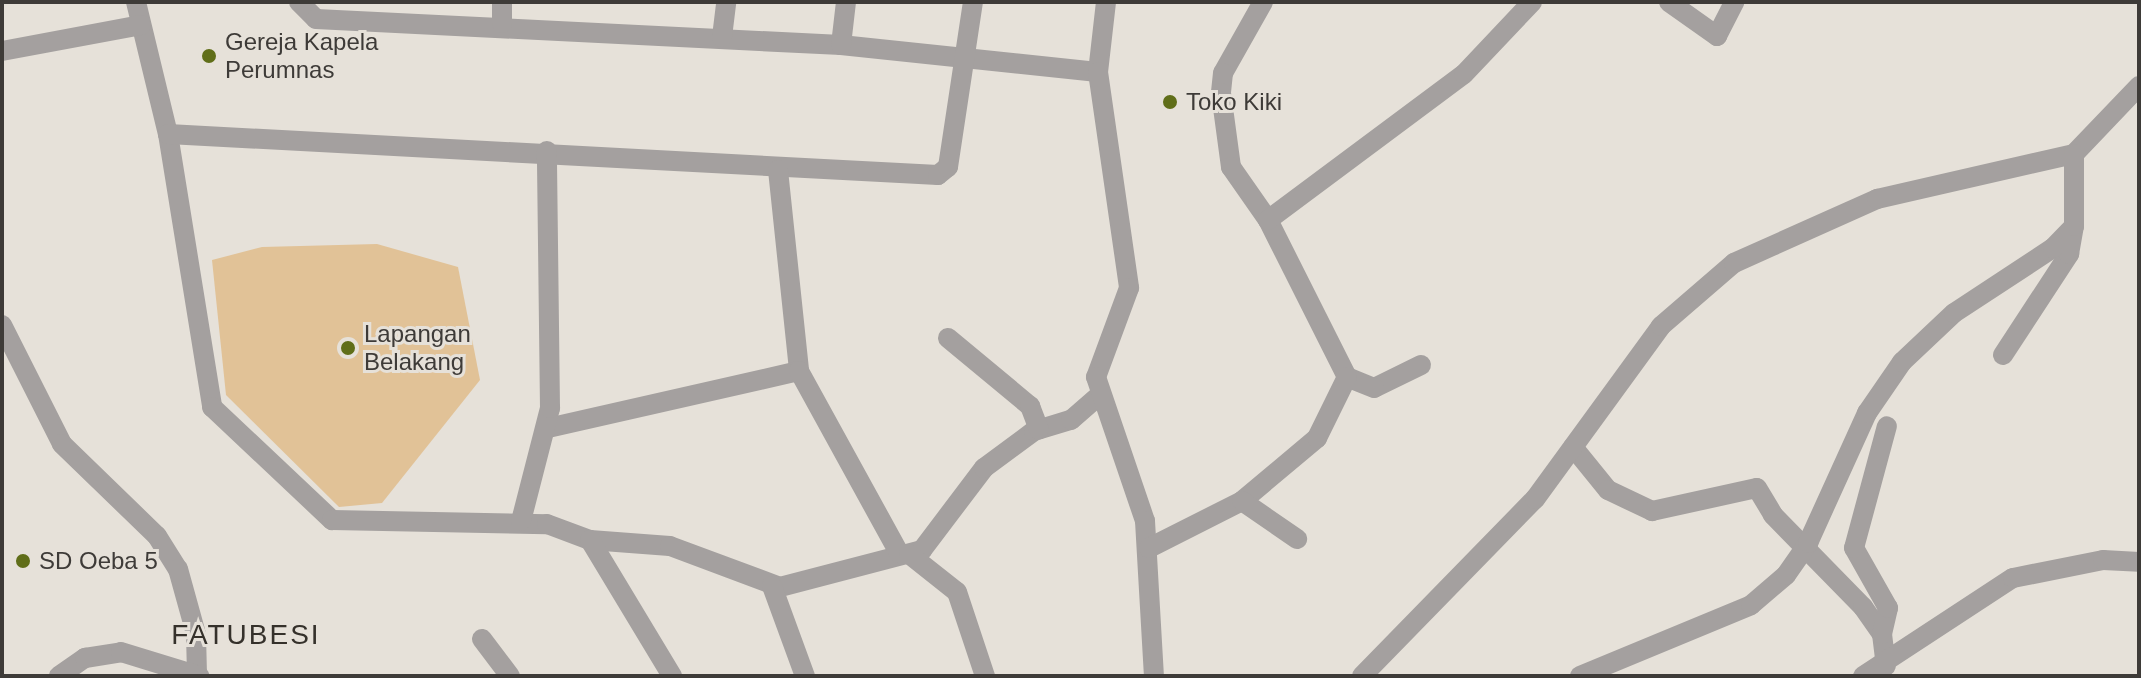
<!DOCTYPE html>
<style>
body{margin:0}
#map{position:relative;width:2141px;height:678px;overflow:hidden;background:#e6e1d9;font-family:Helvetica,sans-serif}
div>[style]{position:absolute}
.green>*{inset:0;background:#e1c297}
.minor>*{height:20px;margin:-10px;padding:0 10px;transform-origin:10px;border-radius:10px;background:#a4a09f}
.dots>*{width:22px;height:22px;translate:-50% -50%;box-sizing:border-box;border:4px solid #e6e1d9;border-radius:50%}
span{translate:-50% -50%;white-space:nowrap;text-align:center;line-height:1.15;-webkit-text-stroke:6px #e6e1d9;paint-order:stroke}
.poi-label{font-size:24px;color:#3e3b38}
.left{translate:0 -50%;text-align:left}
.quarter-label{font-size:28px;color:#35312b;letter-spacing:2px}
.frame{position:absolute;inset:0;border:4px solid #3e3b38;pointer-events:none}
</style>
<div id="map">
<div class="green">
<div style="clip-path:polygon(377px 244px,458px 267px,480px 380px,382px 503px,339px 507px,226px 395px,212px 260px,262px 247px)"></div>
</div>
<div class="minor">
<div style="left:136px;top:2px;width:136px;rotate:76.4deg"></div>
<div style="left:168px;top:134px;width:277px;rotate:80.8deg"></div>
<div style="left:212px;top:407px;width:165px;rotate:43.3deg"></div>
<div style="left:332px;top:520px;width:215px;rotate:1.1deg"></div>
<div style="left:547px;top:524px;width:46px;rotate:20.4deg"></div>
<div style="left:590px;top:540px;width:80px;rotate:4.3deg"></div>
<div style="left:670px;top:546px;width:117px;rotate:20.4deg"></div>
<div style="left:780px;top:587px;width:147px;rotate:-14.6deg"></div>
<div style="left:922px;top:550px;width:103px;rotate:-52.9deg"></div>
<div style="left:984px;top:468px;width:62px;rotate:-36.5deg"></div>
<div style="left:1034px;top:431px;width:39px;rotate:-17deg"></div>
<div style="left:1071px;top:420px;width:38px;rotate:-41deg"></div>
<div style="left:299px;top:2px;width:24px;rotate:45deg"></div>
<div style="left:316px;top:19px;width:526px;rotate:2.84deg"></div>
<div style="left:841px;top:45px;width:258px;rotate:6deg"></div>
<div style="left:1106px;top:2px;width:70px;rotate:96.5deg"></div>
<div style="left:1098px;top:72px;width:218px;rotate:81.8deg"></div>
<div style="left:1129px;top:288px;width:95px;rotate:110.3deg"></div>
<div style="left:1096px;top:377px;width:152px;rotate:71.2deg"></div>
<div style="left:1145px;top:521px;width:155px;rotate:86.7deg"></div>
<div style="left:1263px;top:2px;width:81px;rotate:119.4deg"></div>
<div style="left:1223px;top:73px;width:20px;rotate:96deg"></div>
<div style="left:1221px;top:93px;width:75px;rotate:82.3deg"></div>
<div style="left:1231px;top:167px;width:65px;rotate:55.1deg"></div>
<div style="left:1669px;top:2px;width:59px;rotate:35.3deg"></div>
<div style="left:1717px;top:36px;width:38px;rotate:-63deg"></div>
<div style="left:502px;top:23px;width:21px;rotate:-90deg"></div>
<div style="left:722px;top:37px;width:35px;rotate:-83deg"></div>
<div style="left:841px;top:45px;width:43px;rotate:-83.4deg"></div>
<div style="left:2px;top:51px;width:141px;rotate:-10.6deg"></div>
<div style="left:168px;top:134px;width:771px;rotate:3.05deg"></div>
<div style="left:938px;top:175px;width:13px;rotate:-39deg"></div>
<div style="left:948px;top:167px;width:167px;rotate:-81.4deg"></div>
<div style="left:778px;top:170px;width:202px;rotate:84deg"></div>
<div style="left:2px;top:325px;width:133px;rotate:63.2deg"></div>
<div style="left:62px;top:444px;width:132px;rotate:44.1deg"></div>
<div style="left:157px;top:536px;width:39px;rotate:58deg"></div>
<div style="left:178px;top:569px;width:67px;rotate:74.5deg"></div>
<div style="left:196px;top:634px;width:41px;rotate:88.6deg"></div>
<div style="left:948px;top:338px;width:107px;rotate:39.7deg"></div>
<div style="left:1030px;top:406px;width:25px;rotate:69deg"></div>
<div style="left:2003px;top:355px;width:121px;rotate:-56.8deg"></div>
<div style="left:2069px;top:254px;width:28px;rotate:-80deg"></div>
<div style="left:1421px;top:365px;width:52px;rotate:153.9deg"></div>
<div style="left:1374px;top:388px;width:29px;rotate:-158deg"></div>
<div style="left:1347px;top:377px;width:176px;rotate:-116.7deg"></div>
<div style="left:1268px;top:220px;width:244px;rotate:-36.7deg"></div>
<div style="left:1464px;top:74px;width:99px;rotate:-46.6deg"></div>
<div style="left:548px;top:428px;width:257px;rotate:-12.8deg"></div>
<div style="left:799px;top:371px;width:208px;rotate:61.2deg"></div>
<div style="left:1573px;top:447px;width:55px;rotate:50.9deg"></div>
<div style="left:1608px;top:490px;width:49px;rotate:25.5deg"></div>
<div style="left:1652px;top:511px;width:107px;rotate:-12.4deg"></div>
<div style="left:1757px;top:488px;width:31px;rotate:59deg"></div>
<div style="left:1773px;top:515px;width:129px;rotate:45.6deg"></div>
<div style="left:1863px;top:607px;width:33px;rotate:55deg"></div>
<div style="left:1882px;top:634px;width:32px;rotate:83deg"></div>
<div style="left:1242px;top:501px;width:98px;rotate:-40deg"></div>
<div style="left:1317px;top:438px;width:68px;rotate:-63.8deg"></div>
<div style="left:521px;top:521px;width:117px;rotate:-75.6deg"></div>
<div style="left:550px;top:408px;width:257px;rotate:-90.7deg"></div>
<div style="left:590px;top:540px;width:159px;rotate:58.9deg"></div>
<div style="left:1149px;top:548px;width:104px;rotate:-26.8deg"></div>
<div style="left:1242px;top:501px;width:67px;rotate:34.6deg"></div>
<div style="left:909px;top:554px;width:61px;rotate:38.4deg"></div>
<div style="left:957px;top:592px;width:89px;rotate:71.6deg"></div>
<div style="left:772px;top:586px;width:96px;rotate:69.9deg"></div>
<div style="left:1882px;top:634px;width:27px;rotate:-77deg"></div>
<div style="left:1888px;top:608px;width:69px;rotate:-119.5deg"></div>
<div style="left:1854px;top:548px;width:126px;rotate:-74.9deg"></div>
<div style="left:482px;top:639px;width:46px;rotate:52.9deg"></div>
<div style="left:59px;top:676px;width:32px;rotate:-35deg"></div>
<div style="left:85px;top:658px;width:36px;rotate:-9deg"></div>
<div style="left:121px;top:652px;width:82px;rotate:17.1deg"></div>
<div style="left:1362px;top:676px;width:248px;rotate:-45.7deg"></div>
<div style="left:1535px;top:499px;width:214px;rotate:-53.9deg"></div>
<div style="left:1661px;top:326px;width:96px;rotate:-40.8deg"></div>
<div style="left:1734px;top:263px;width:157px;rotate:-24.1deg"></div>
<div style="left:1877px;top:199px;width:202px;rotate:-12.9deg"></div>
<div style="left:2074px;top:154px;width:94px;rotate:-46.3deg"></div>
<div style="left:1580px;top:676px;width:185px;rotate:-22.5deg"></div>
<div style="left:1751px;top:605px;width:46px;rotate:-40.6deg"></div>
<div style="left:1786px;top:575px;width:39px;rotate:-55deg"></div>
<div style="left:1808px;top:543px;width:143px;rotate:-65.6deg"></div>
<div style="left:1867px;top:413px;width:62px;rotate:-55.5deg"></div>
<div style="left:1902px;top:362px;width:71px;rotate:-43.3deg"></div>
<div style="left:1954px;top:313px;width:118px;rotate:-33.3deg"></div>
<div style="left:2053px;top:248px;width:30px;rotate:-46deg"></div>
<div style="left:2074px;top:226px;width:72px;rotate:-90deg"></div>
<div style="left:1863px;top:676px;width:179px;rotate:-33.2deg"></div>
<div style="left:2013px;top:578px;width:92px;rotate:-11.3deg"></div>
<div style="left:2103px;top:560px;width:36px;rotate:3deg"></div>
</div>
<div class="dots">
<div style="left:209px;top:56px;background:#606e19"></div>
<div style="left:1170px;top:102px;background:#606e19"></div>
<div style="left:348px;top:348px;background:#606e19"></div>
<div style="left:23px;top:561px;background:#606e19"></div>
</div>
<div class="poi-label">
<span class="left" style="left:225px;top:56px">Gereja Kapela<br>Perumnas</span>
<span class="left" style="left:1186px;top:102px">Toko Kiki</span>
<span class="left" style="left:364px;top:348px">Lapangan<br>Belakang</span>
<span class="left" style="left:39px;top:561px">SD Oeba 5</span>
</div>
<div class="quarter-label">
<span style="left:246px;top:635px">FATUBESI</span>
</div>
<div class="frame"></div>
</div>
